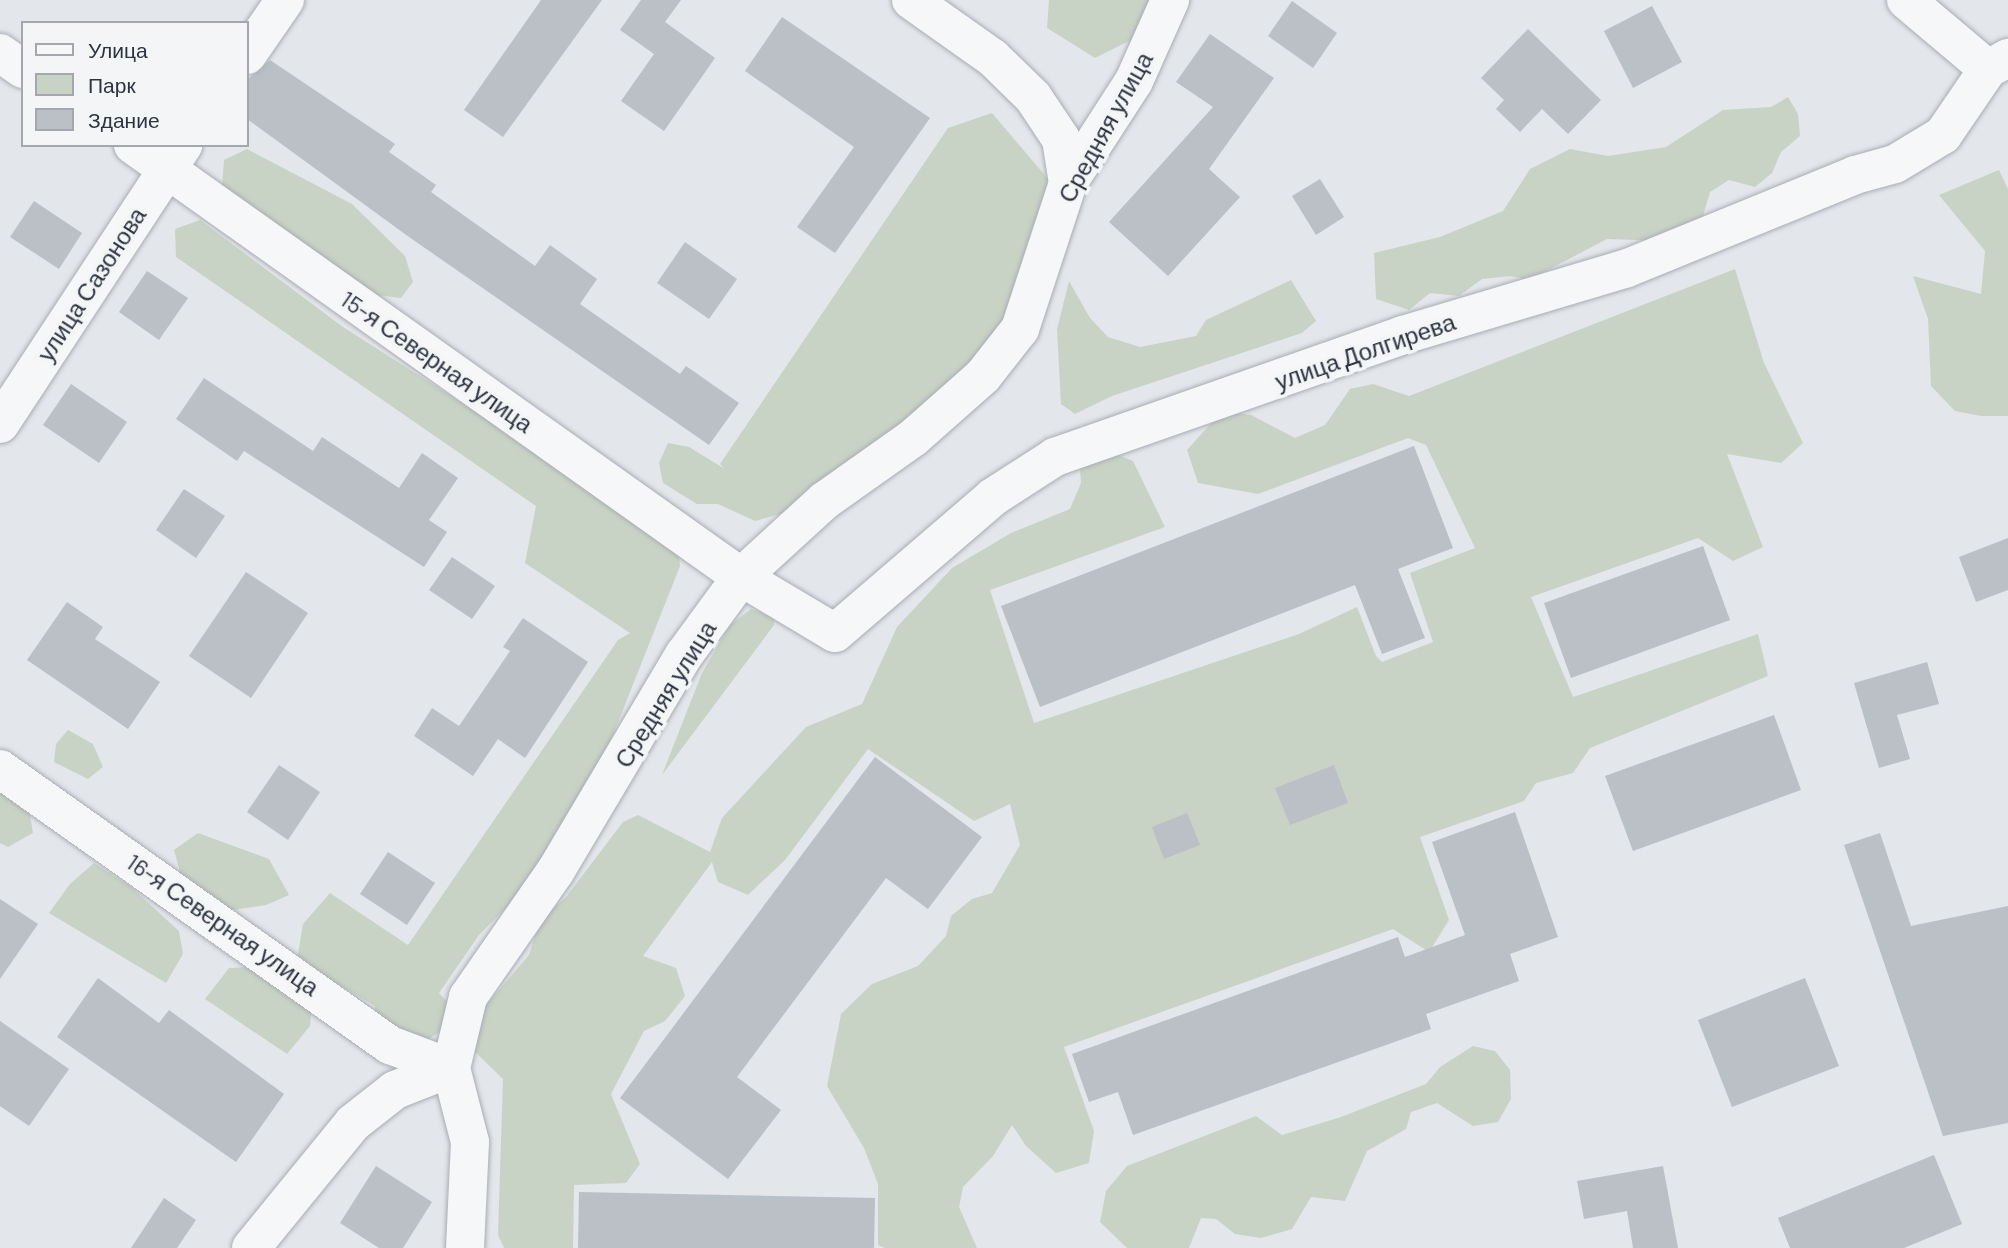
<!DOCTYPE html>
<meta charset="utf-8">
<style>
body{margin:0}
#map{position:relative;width:2008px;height:1248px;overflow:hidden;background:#e3e6ea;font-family:Barlow,sans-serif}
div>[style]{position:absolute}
.green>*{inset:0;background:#c9d3c5}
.building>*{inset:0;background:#bbbfc6}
.roads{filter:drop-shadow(0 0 2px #a9adb4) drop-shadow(0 0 2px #a9adb4)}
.street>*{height:38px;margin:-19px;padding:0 19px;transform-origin:19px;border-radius:19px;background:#f6f7f8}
span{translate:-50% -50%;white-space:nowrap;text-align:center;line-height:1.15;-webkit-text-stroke:7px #f3f5f7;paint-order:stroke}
.street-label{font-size:24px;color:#2d3440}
.legend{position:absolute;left:21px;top:21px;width:228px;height:126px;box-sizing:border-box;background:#f3f5f7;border:2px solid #a4a8ae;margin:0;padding:9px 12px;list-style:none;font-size:21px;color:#2d3440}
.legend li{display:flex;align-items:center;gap:14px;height:35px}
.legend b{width:35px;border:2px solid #a4a8ae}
</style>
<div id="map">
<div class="green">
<div style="clip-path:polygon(1049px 0,1158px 0,1139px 36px,1095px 58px,1047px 28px)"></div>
<div style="clip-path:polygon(1788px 97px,1798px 114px,1800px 136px,1781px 152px,1772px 173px,1755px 187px,1729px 180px,1710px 192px,1700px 226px,1665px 241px,1607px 239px,1529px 280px,1511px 276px,1482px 279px,1459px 296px,1430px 293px,1409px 310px,1376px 299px,1374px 253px,1440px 237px,1503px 211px,1530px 169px,1570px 149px,1608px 156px,1666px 147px,1723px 110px,1771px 107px)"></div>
<div style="clip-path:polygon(992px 113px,1048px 179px,1031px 267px,991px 351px,802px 508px,755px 521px,718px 504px,697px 504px,663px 483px,659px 463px,668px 443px,689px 447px,725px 469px,720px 464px,948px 128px)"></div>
<div style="clip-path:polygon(247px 149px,352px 204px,405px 256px,413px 282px,401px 298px,376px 295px,222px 187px,224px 160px)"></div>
<div style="clip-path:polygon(1999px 170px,2008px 189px,2008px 416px,1981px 416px,1955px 411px,1931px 386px,1928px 319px,1913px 276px,1981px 294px,1985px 251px,1939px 195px)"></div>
<div style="clip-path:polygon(200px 220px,343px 327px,678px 541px,680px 566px,611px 740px,568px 818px,515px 899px,479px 935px,439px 993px,451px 1006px,450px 1026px,422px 1043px,376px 1018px,375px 1006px,297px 960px,303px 924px,330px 893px,408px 945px,618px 640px,630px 633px,525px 563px,536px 506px,176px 257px,175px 229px)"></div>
<div style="clip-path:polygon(1735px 269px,1764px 363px,1803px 443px,1781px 463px,1727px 454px,1763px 547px,1733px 561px,1698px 538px,1531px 597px,1573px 697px,1758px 634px,1768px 676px,1590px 748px,1573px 773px,1536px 783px,1524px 801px,1420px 837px,1449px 920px,1429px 952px,1393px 929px,1064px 1047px,1094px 1131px,1089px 1163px,1056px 1173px,1026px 1146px,1012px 1125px,993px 1156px,963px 1187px,959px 1207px,977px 1248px,885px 1248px,878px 1245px,878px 1184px,864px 1148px,827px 1086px,841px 1014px,872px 984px,918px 966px,946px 936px,951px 916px,972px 899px,992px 893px,1020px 845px,1010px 804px,974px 821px,868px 749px,785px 860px,748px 895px,718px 882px,712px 862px,643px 956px,676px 968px,685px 996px,665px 1021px,644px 1031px,611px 1094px,640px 1164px,626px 1183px,574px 1185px,573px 1248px,504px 1248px,498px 1235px,503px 1079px,472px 1049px,481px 1011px,529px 955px,540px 920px,566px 897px,623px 822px,638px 815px,710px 852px,722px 818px,806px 727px,862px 704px,897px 627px,952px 568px,1011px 533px,1070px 509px,1081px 483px,1079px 452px,1104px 449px,1133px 461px,1165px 527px,990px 590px,1034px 723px,1299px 634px,1357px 607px,1376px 656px,1382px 662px,1433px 642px,1410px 573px,1475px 548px,1426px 445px,1408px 438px,1258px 494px,1198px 483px,1187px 450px,1222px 411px,1251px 415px,1295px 438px,1325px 425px,1350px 389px,1373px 384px,1409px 396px)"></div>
<div style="clip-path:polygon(1291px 280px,1316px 321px,1302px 333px,1112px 396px,1075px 414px,1061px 404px,1057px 329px,1069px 281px,1090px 318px,1108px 337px,1140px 347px,1196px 336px,1206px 320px)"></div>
<div style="clip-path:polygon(751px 609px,774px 618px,774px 625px,662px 775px,702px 673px,730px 625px)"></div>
<div style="clip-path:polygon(68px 730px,93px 744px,103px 767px,88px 779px,54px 762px,56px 744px)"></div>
<div style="clip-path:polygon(0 789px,7px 789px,30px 815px,33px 833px,8px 847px,0 843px)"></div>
<div style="clip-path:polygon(198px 833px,269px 859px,289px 895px,266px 905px,225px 911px,184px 886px,174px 850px)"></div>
<div style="clip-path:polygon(94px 863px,131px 887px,179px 931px,183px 954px,166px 983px,49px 913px,70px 884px)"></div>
<div style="clip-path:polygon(252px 967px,312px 1006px,310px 1026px,287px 1054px,205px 999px,229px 968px)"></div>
<div style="clip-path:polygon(1473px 1046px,1495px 1051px,1510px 1070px,1511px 1099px,1498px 1122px,1473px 1126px,1437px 1103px,1411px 1112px,1406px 1129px,1367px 1151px,1345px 1201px,1311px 1197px,1292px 1229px,1261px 1238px,1235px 1234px,1216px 1219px,1201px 1218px,1189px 1248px,1127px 1248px,1100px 1222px,1106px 1191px,1127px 1166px,1256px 1116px,1282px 1135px,1341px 1117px,1426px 1084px,1440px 1067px)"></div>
</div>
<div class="building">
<div style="clip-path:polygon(541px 0,602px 0,503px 137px,464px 110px)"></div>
<div style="clip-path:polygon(641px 0,681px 0,665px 22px,715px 58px,664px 131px,621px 101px,654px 54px,620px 30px)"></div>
<div style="clip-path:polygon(1292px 1px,1337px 33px,1313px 68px,1268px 36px)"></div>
<div style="clip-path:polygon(1652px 6px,1682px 62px,1633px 88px,1604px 31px)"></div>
<div style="clip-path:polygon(782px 17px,930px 118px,835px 253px,797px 227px,854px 147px,745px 71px)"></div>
<div style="clip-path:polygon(1528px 29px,1601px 100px,1568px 134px,1542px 109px,1520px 132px,1496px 109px,1504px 100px,1481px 78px)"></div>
<div style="clip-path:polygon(1210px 34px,1274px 78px,1209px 169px,1240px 197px,1168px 276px,1109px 222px,1213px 107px,1176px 82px)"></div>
<div style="clip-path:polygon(270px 60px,395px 144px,389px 152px,436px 185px,431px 192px,535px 266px,550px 245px,597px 279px,580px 304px,680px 374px,686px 366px,739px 403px,709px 445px,409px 237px,247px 119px,247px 80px)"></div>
<div style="clip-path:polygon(1320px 179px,1344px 217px,1316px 235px,1292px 196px)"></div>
<div style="clip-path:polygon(34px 201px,82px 233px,59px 269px,10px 237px)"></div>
<div style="clip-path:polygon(685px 242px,737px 279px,709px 319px,657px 283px)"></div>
<div style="clip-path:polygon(147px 271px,188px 298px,159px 340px,119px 312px)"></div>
<div style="clip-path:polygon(204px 378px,313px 451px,322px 437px,399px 488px,422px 453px,458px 478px,429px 520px,447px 532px,424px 567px,244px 451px,237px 461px,176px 419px)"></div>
<div style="clip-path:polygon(71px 384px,127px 422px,99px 463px,43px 425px)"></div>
<div style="clip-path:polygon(1414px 446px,1453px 548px,1398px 569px,1425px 638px,1382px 654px,1355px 585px,1040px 707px,1001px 606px)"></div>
<div style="clip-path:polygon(184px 489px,225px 516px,196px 558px,156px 530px)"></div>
<div style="clip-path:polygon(2008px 538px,2008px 590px,1976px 602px,1959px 557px)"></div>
<div style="clip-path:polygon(1703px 546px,1730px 620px,1571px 678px,1544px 603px)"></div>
<div style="clip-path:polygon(452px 557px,495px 586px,472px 619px,429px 590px)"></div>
<div style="clip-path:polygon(246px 572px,308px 613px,251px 698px,189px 656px)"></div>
<div style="clip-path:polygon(67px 602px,103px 627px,95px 639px,160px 682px,128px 729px,27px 660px)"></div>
<div style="clip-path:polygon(523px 618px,588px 662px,525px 758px,498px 739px,473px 776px,414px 736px,432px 708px,459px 726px,510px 651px,503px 647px)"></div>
<div style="clip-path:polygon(1927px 662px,1939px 704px,1897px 715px,1910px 759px,1879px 768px,1854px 683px)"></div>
<div style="clip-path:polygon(1774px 715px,1801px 790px,1633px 851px,1605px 776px)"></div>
<div style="clip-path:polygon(875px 757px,982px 837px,928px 909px,886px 878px,737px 1077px,781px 1110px,728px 1179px,620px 1098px)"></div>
<div style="clip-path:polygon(279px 765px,320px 792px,288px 840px,247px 812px)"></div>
<div style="clip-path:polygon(1334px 765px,1348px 803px,1290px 825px,1275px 788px)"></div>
<div style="clip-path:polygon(1515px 812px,1558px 937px,1510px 954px,1519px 981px,1426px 1014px,1431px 1029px,1133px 1135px,1118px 1092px,1089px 1102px,1072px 1054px,1398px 937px,1405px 957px,1465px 935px,1432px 842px)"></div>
<div style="clip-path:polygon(1187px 813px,1200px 845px,1164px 859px,1152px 827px)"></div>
<div style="clip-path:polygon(1880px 833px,1911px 926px,2008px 906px,2008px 1123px,1943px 1136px,1844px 845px)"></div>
<div style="clip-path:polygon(388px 852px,435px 883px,407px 925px,360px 894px)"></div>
<div style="clip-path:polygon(0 899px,38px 924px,0 979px)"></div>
<div style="clip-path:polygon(98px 978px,159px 1023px,169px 1010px,284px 1094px,236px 1162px,57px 1037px)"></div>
<div style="clip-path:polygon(1805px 978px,1839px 1066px,1732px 1107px,1698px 1020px)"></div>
<div style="clip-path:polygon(0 1021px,69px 1069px,29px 1126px,0 1106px)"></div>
<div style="clip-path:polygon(1934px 1155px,1962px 1224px,1904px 1248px,1790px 1248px,1778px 1218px)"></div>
<div style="clip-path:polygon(376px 1166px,432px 1202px,403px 1248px,379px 1248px,340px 1223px)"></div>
<div style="clip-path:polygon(1663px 1166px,1678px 1248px,1633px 1248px,1627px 1211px,1584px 1219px,1577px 1181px)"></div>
<div style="clip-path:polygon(579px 1192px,875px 1198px,874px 1248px,578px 1248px)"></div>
<div style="clip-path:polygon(164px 1198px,196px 1220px,177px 1248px,131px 1248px)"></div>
</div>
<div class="roads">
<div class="street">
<div style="left:911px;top:0;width:100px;rotate:35.3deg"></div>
<div style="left:993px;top:58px;width:56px;rotate:44.3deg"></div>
<div style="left:1033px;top:97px;width:50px;rotate:56.3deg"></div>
<div style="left:1061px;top:139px;width:45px;rotate:81deg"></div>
<div style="left:1906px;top:0;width:107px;rotate:40.1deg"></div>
<div style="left:0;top:53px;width:28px;rotate:35deg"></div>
<div style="left:247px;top:55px;width:67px;rotate:-55.4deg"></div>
<div style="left:133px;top:145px;width:746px;rotate:35.39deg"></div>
<div style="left:741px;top:577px;width:109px;rotate:30.8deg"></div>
<div style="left:835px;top:633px;width:208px;rotate:-40.7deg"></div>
<div style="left:993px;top:497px;width:74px;rotate:-32.8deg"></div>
<div style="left:1055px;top:457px;width:369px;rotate:-19.3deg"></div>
<div style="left:1403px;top:335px;width:232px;rotate:-16.6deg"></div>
<div style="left:1625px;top:269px;width:248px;rotate:-22.2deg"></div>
<div style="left:1855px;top:175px;width:41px;rotate:-15.4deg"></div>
<div style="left:1895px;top:164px;width:56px;rotate:-31.1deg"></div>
<div style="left:1943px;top:135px;width:80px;rotate:-55.7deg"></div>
<div style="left:1988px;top:69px;width:23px;rotate:-29deg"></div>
<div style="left:0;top:424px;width:334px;rotate:-56.7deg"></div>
<div style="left:0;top:769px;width:478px;rotate:35.3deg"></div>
<div style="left:390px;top:1045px;width:65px;rotate:20.7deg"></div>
<div style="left:251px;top:1248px;width:161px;rotate:-50.8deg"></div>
<div style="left:353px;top:1123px;width:53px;rotate:-38.2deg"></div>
<div style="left:395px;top:1090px;width:60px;rotate:-21.4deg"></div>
<div style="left:465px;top:1248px;width:106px;rotate:-87.3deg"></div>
<div style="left:470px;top:1142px;width:76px;rotate:-104.4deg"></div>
<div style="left:451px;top:1068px;width:73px;rotate:-76.5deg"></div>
<div style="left:468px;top:997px;width:152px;rotate:-55.2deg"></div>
<div style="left:555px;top:872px;width:252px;rotate:-59.3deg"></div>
<div style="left:684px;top:655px;width:97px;rotate:-53.8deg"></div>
<div style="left:741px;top:577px;width:113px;rotate:-42.5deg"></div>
<div style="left:824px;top:501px;width:109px;rotate:-35.3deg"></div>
<div style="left:913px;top:438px;width:94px;rotate:-41.5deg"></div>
<div style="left:983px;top:376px;width:60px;rotate:-51.8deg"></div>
<div style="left:1020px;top:329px;width:154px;rotate:-71.8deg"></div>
<div style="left:1068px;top:183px;width:121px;rotate:-57.1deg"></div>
<div style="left:1134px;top:81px;width:89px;rotate:-66deg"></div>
</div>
</div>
<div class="street-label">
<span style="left:1105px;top:127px;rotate:-61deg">Средняя улица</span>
<span style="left:91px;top:284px;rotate:-57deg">улица Сазонова</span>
<span style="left:1365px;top:351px;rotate:-19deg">улица Долгирева</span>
<span style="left:437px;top:361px;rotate:35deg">15-я Северная улица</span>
<span style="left:665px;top:694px;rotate:-58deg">Средняя улица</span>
<span style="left:223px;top:924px;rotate:35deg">16-я Северная улица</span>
</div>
<ul class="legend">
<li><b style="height:9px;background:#f6f7f8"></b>Улица</li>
<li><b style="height:19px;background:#c9d3c5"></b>Парк</li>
<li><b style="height:19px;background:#bbbfc6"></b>Здание</li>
</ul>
</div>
